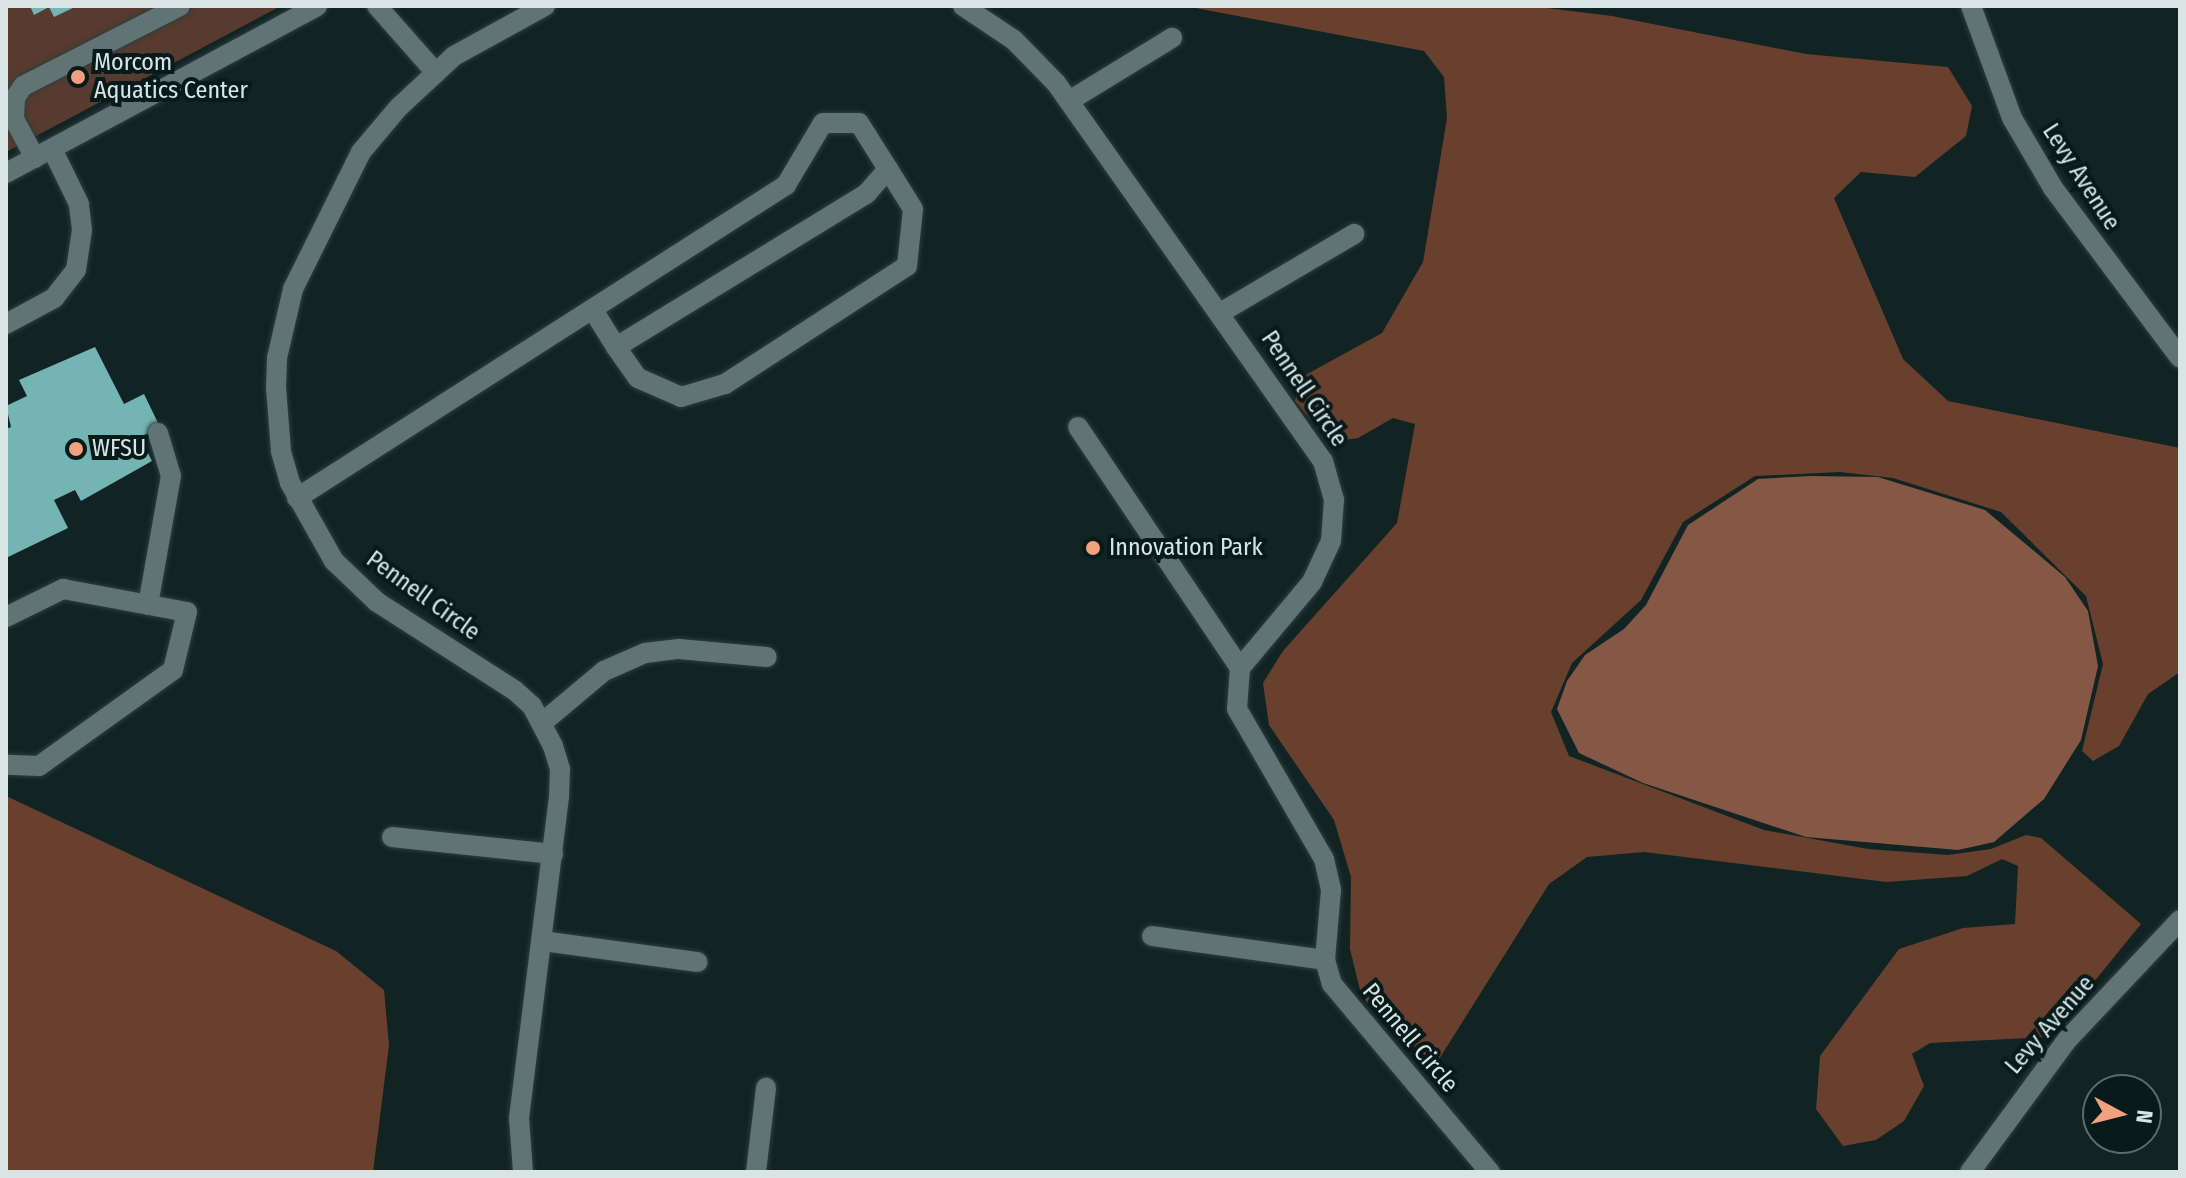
<!DOCTYPE html>
<style>
body{margin:0}
#map{position:relative;width:2186px;height:1178px;overflow:hidden;background:#112423;font-family:"Fira Sans Condensed",sans-serif}
div>[style]{position:absolute}
.green>*{inset:0;background:#583b2f}
.forest>*{inset:0;background:#69402d}
.water>*{inset:0;background:#845845}
.building>*{inset:0;background:#74b4b3}
.roads{filter:drop-shadow(0 0 2px #303d3d) drop-shadow(0 0 2px #303d3d)}
.minor>*{height:20px;margin:-10px;padding:0 10px;transform-origin:10px;border-radius:10px;background:#5f7473}
.dots>*{width:22px;height:22px;translate:-50% -50%;box-sizing:border-box;border:4px solid #081a1a;border-radius:50%}
span{translate:-50% -50%;white-space:nowrap;text-align:center;line-height:1.15;-webkit-text-stroke:8px #081a1a;paint-order:stroke}
.poi-label{font-size:24px;color:#d9e5e5}
.left{translate:0 -50%;text-align:left}
.street-label{font-size:24px;color:#d9e5e5}
.frame{position:absolute;inset:0;border:8px solid #d9e5e5;pointer-events:none}
.north{position:absolute;left:2082px;top:1074px;width:80px;height:80px;box-sizing:border-box;background:#081a1a;border:2px solid #5c6b6b;border-radius:50%;rotate:97deg;font-size:22px;font-weight:700;line-height:32px;text-align:center;color:#d9e5e5}
.north::after{content:'';display:block;margin:auto;width:28px;height:36px;background:#f1a17d;clip-path:polygon(50% 0,100% 100%,50% 72%,0 100%)}
</style>
<div id="map">
<div class="green">
<div style="clip-path:polygon(6px 6px,281px 6px,6px 152px)"></div>
</div>
<div class="forest">
<div style="clip-path:polygon(1185px 6px,1530px 6px,1612px 16px,1806px 54px,1948px 67px,1972px 106px,1966px 136px,1915px 177px,1861px 172px,1834px 198px,1903px 359px,1948px 401px,2180px 448px,2180px 672px,2148px 694px,2119px 746px,2093px 761px,2082px 751px,2103px 664px,2086px 596px,2001px 512px,1893px 478px,1840px 472px,1755px 476px,1683px 522px,1641px 600px,1572px 663px,1551px 712px,1569px 756px,1764px 830px,1868px 849px,1948px 855px,1991px 849px,2026px 835px,2041px 838px,2141px 924px,2049px 1037px,1930px 1043px,1912px 1054px,1924px 1086px,1904px 1121px,1876px 1140px,1843px 1146px,1816px 1109px,1820px 1056px,1899px 949px,1963px 928px,2015px 924px,2018px 866px,2002px 859px,1967px 876px,1886px 882px,1644px 852px,1587px 857px,1549px 884px,1436px 1064px,1381px 1020px,1361px 994px,1350px 949px,1351px 877px,1334px 820px,1269px 725px,1263px 683px,1283px 651px,1397px 523px,1415px 424px,1393px 418px,1358px 438px,1330px 442px,1295px 401px,1300px 378px,1382px 333px,1423px 262px,1447px 118px,1444px 77px,1424px 51px)"></div>
<div style="clip-path:polygon(6px 796px,336px 951px,384px 990px,389px 1045px,373px 1172px,6px 1172px)"></div>
</div>
<div class="water">
<div style="clip-path:polygon(1811px 476px,1878px 477px,1985px 510px,2065px 577px,2088px 611px,2098px 666px,2081px 740px,2044px 799px,1994px 842px,1958px 850px,1806px 837px,1643px 783px,1579px 753px,1557px 709px,1567px 681px,1585px 655px,1624px 629px,1646px 605px,1688px 525px,1758px 479px)"></div>
</div>
<div class="building">
<div style="clip-path:polygon(30px 6px,77px 6px,54px 17px,49px 7px,34px 15px)"></div>
<div style="clip-path:polygon(95px 347px,124px 404px,144px 394px,160px 427px,140px 437px,152px 461px,81px 501px,75px 490px,54px 500px,68px 528px,6px 558px,6px 429px,11px 427px,6px 406px,27px 396px,19px 380px)"></div>
</div>
<div class="roads">
<div class="minor">
<div style="left:377px;top:6px;width:89px;rotate:48.6deg"></div>
<div style="left:963px;top:6px;width:61px;rotate:33.7deg"></div>
<div style="left:1014px;top:40px;width:60px;rotate:45.7deg"></div>
<div style="left:1056px;top:83px;width:463px;rotate:54.8deg"></div>
<div style="left:1323px;top:461px;width:41px;rotate:74.2deg"></div>
<div style="left:1334px;top:500px;width:41px;rotate:94.2deg"></div>
<div style="left:1331px;top:541px;width:45px;rotate:114.9deg"></div>
<div style="left:1312px;top:582px;width:112px;rotate:129.9deg"></div>
<div style="left:1240px;top:668px;width:41px;rotate:94.2deg"></div>
<div style="left:1237px;top:709px;width:173px;rotate:59.9deg"></div>
<div style="left:1324px;top:859px;width:32px;rotate:77deg"></div>
<div style="left:1331px;top:890px;width:70px;rotate:94.9deg"></div>
<div style="left:1325px;top:960px;width:25px;rotate:74deg"></div>
<div style="left:1332px;top:984px;width:246px;rotate:50deg"></div>
<div style="left:1971px;top:6px;width:119px;rotate:69.9deg"></div>
<div style="left:2012px;top:118px;width:81px;rotate:59.6deg"></div>
<div style="left:2053px;top:188px;width:212px;rotate:53.2deg"></div>
<div style="left:1069px;top:101px;width:121px;rotate:-31.5deg"></div>
<div style="left:35px;top:158px;width:44px;rotate:-118.3deg"></div>
<div style="left:14px;top:119px;width:21px;rotate:-87deg"></div>
<div style="left:15px;top:98px;width:14px;rotate:-56deg"></div>
<div style="left:23px;top:86px;width:176px;rotate:-27deg"></div>
<div style="left:6px;top:173px;width:353px;rotate:-28.2deg"></div>
<div style="left:1220px;top:313px;width:156px;rotate:-30.5deg"></div>
<div style="left:6px;top:324px;width:55px;rotate:-28.4deg"></div>
<div style="left:54px;top:298px;width:36px;rotate:-52deg"></div>
<div style="left:76px;top:270px;width:40px;rotate:-81.5deg"></div>
<div style="left:82px;top:230px;width:26px;rotate:-97deg"></div>
<div style="left:79px;top:204px;width:61px;rotate:-116.1deg"></div>
<div style="left:616px;top:347px;width:38px;rotate:55deg"></div>
<div style="left:638px;top:378px;width:47px;rotate:23.8deg"></div>
<div style="left:681px;top:397px;width:46px;rotate:-16.5deg"></div>
<div style="left:725px;top:384px;width:217px;rotate:-33deg"></div>
<div style="left:907px;top:266px;width:57px;rotate:-84deg"></div>
<div style="left:913px;top:209px;width:47px;rotate:-122deg"></div>
<div style="left:1078px;top:427px;width:290px;rotate:56.1deg"></div>
<div style="left:297px;top:498px;width:581px;rotate:-32.62deg"></div>
<div style="left:786px;top:185px;width:72px;rotate:-59.2deg"></div>
<div style="left:823px;top:123px;width:36px"></div>
<div style="left:859px;top:123px;width:54px;rotate:57.8deg"></div>
<div style="left:888px;top:169px;width:33px;rotate:131deg"></div>
<div style="left:866px;top:194px;width:293px;rotate:148.5deg"></div>
<div style="left:616px;top:347px;width:44px;rotate:-121.9deg"></div>
<div style="left:148px;top:605px;width:131px;rotate:-79.9deg"></div>
<div style="left:171px;top:476px;width:45px;rotate:-106.8deg"></div>
<div style="left:6px;top:617px;width:64px;rotate:-26.2deg"></div>
<div style="left:63px;top:589px;width:126px;rotate:10.5deg"></div>
<div style="left:187px;top:612px;width:60px;rotate:103.6deg"></div>
<div style="left:173px;top:670px;width:165px;rotate:144.4deg"></div>
<div style="left:39px;top:766px;width:33px;rotate:-178deg"></div>
<div style="left:542px;top:723px;width:81px;rotate:-40deg"></div>
<div style="left:604px;top:671px;width:45px;rotate:-23.7deg"></div>
<div style="left:645px;top:653px;width:34px;rotate:-7deg"></div>
<div style="left:679px;top:649px;width:88px;rotate:5.2deg"></div>
<div style="left:392px;top:837px;width:162px;rotate:6deg"></div>
<div style="left:1152px;top:936px;width:175px;rotate:7.9deg"></div>
<div style="left:542px;top:941px;width:157px;rotate:7.7deg"></div>
<div style="left:523px;top:1172px;width:54px;rotate:-94.2deg"></div>
<div style="left:519px;top:1118px;width:323px;rotate:-82.9deg"></div>
<div style="left:559px;top:797px;width:28px;rotate:-88deg"></div>
<div style="left:560px;top:769px;width:24px;rotate:-107deg"></div>
<div style="left:553px;top:746px;width:45px;rotate:-117.7deg"></div>
<div style="left:532px;top:706px;width:24px;rotate:-138deg"></div>
<div style="left:514px;top:690px;width:163px;rotate:-147.3deg"></div>
<div style="left:377px;top:602px;width:59px;rotate:-136.4deg"></div>
<div style="left:334px;top:561px;width:90px;rotate:-119.4deg"></div>
<div style="left:290px;top:483px;width:33px;rotate:-106deg"></div>
<div style="left:281px;top:451px;width:63px;rotate:-94.5deg"></div>
<div style="left:276px;top:388px;width:30px;rotate:-88deg"></div>
<div style="left:277px;top:358px;width:71px;rotate:-76.9deg"></div>
<div style="left:293px;top:289px;width:153px;rotate:-63.6deg"></div>
<div style="left:361px;top:152px;width:57px;rotate:-49.9deg"></div>
<div style="left:398px;top:108px;width:76px;rotate:-42.9deg"></div>
<div style="left:454px;top:56px;width:104px;rotate:-28.8deg"></div>
<div style="left:756px;top:1172px;width:85px;rotate:-83.2deg"></div>
<div style="left:1970px;top:1172px;width:164px;rotate:-53.7deg"></div>
<div style="left:2067px;top:1040px;width:165px;rotate:-46.7deg"></div>
</div>
</div>
<div class="dots">
<div style="left:78px;top:77px;background:#f1a17d"></div>
<div style="left:76px;top:449px;background:#f1a17d"></div>
<div style="left:1093px;top:548px;background:#f1a17d"></div>
</div>
<div class="poi-label">
<span class="left" style="left:94px;top:77px">Morcom<br>Aquatics Center</span>
<span class="left" style="left:92px;top:449px">WFSU</span>
<span class="left" style="left:1109px;top:548px">Innovation Park</span>
</div>
<div class="street-label">
<span style="left:2081px;top:177px;rotate:57deg">Levy Avenue</span>
<span style="left:1304px;top:389px;rotate:56deg">Pennell Circle</span>
<span style="left:423px;top:596px;rotate:36deg">Pennell Circle</span>
<span style="left:2050px;top:1025px;rotate:-49deg">Levy Avenue</span>
<span style="left:1410px;top:1038px;rotate:50deg">Pennell Circle</span>
</div>
<div class="frame"></div>
<div class="north">N</div>
</div>
